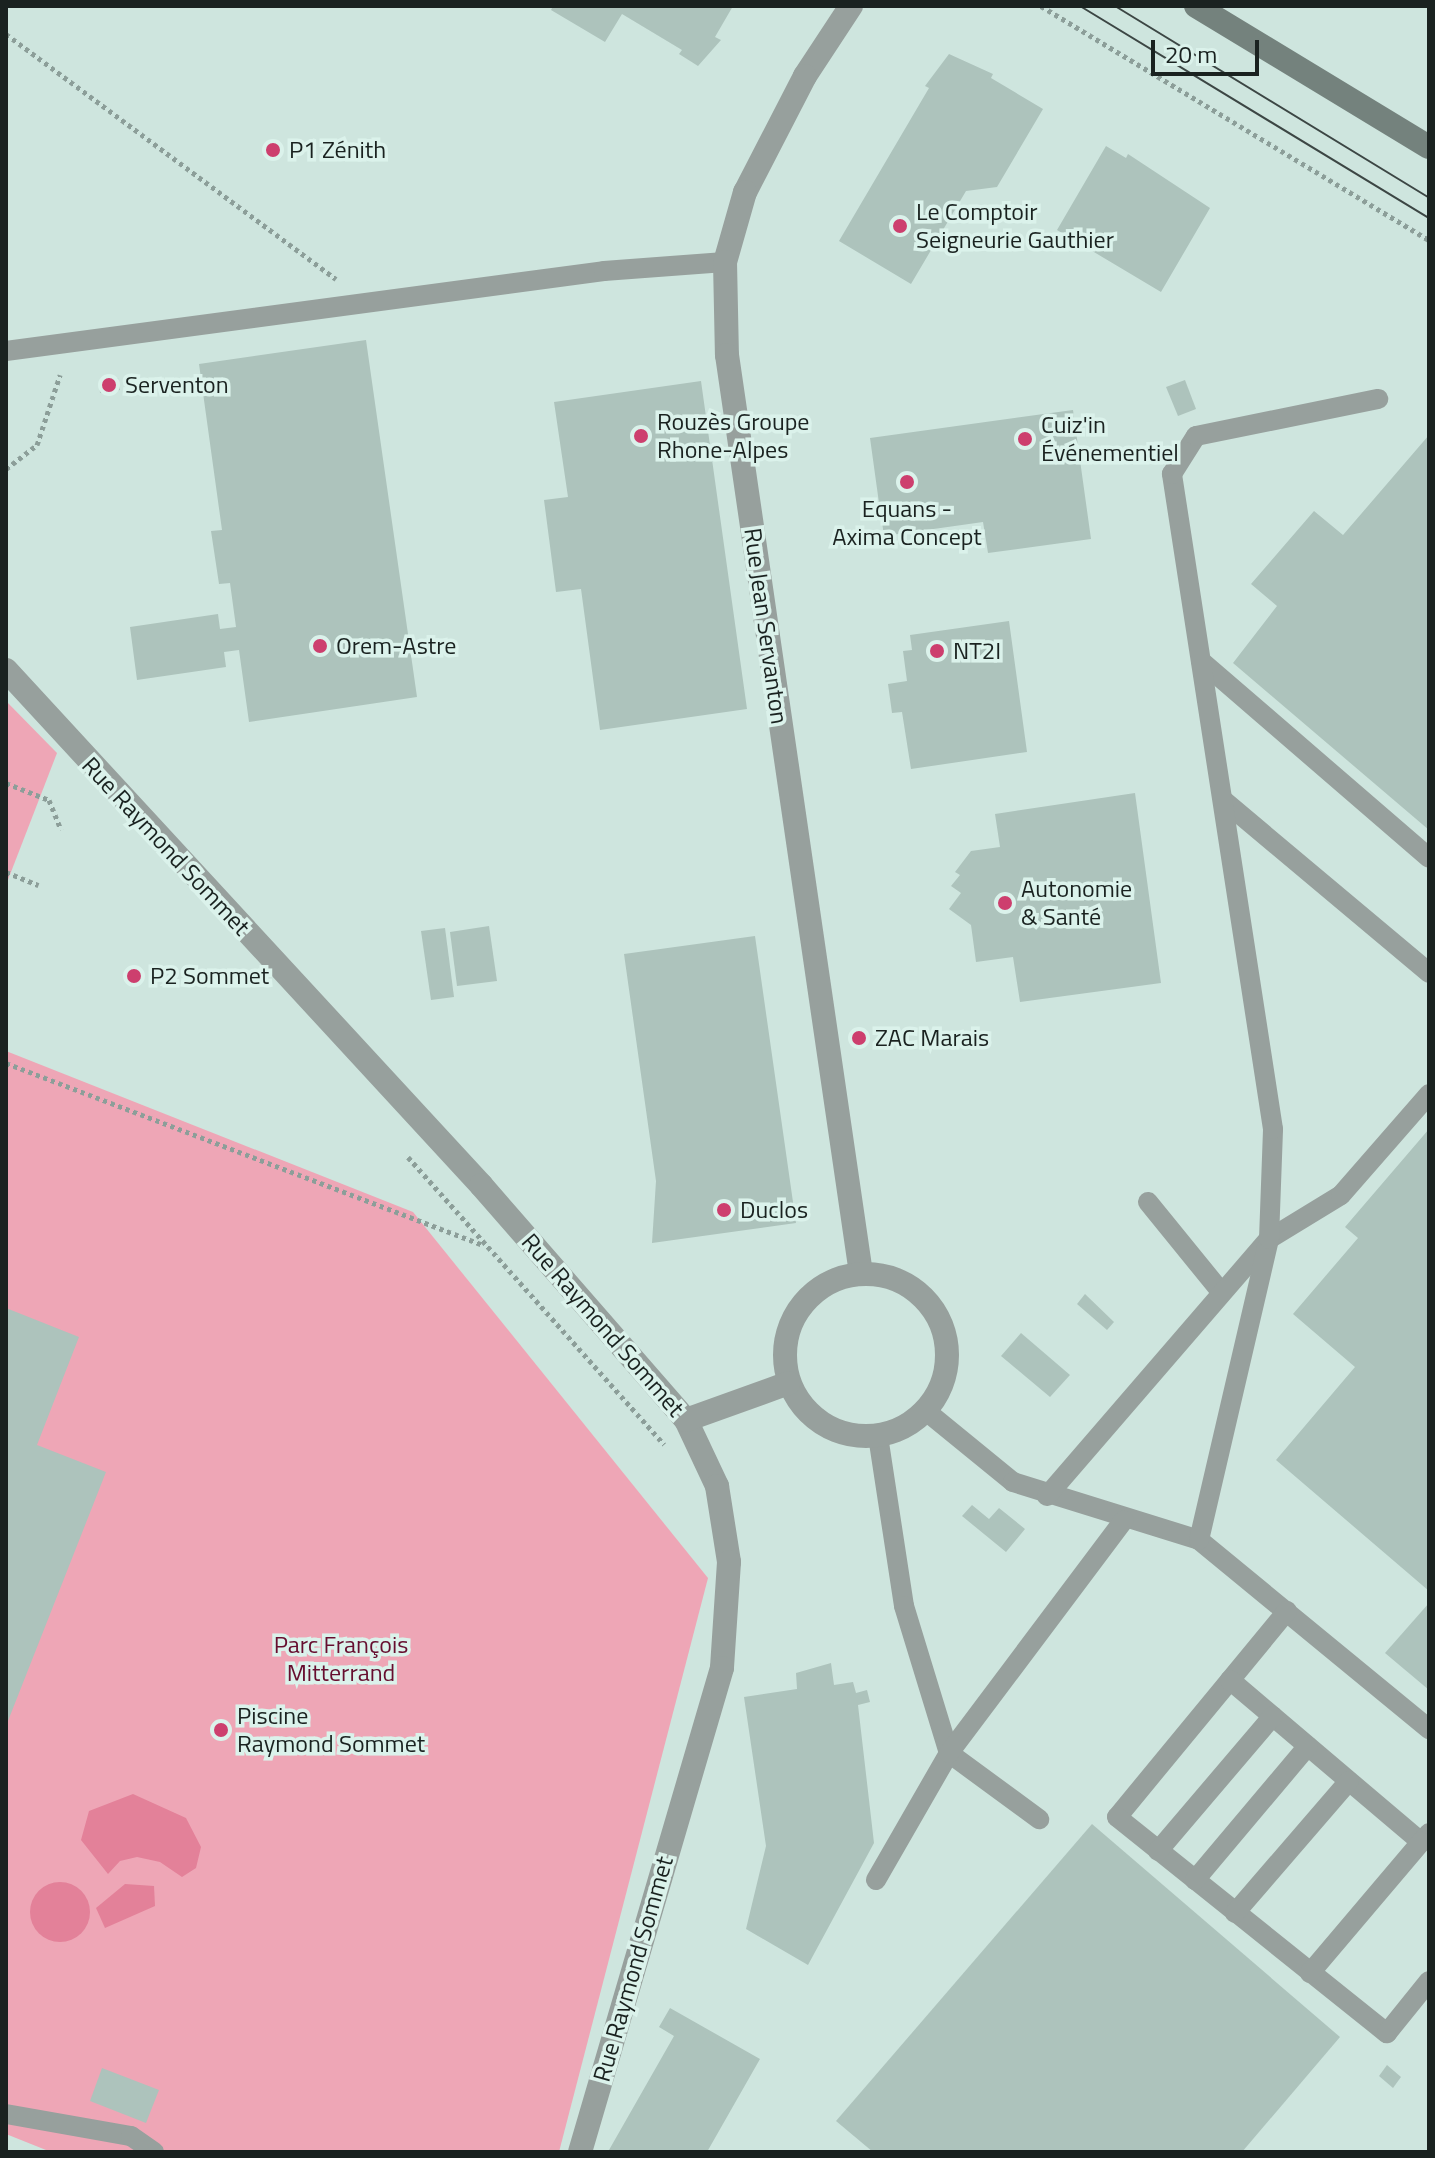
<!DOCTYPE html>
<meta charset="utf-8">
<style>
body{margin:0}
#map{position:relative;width:1435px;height:2158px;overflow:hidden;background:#cee5de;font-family:"Titillium Web",sans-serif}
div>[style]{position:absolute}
.green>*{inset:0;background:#eea6b6}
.water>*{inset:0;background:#e38199}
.round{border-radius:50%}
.building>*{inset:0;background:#adc3bc}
.path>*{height:5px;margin-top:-2.5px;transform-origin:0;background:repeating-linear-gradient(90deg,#8c9e99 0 4px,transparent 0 8px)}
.lane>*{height:20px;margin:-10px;padding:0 10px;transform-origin:10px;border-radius:10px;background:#97a09d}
.street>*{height:24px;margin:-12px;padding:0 12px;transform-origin:12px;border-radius:12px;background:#97a09d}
.street>.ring{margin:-12px;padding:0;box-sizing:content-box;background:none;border:24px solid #97a09d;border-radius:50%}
.secondary>*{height:24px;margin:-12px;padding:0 12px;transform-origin:12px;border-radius:12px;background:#74827d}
.tram>*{height:2px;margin:-1px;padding:0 1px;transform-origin:1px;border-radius:1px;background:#3c4644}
.dots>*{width:22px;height:22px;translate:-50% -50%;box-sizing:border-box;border:4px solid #dbf2eb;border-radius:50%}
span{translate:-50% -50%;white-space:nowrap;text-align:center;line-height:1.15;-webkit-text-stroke:7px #dbf2eb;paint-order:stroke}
.poi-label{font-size:24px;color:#1a2220}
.left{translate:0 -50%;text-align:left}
.street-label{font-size:24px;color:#1a2220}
.park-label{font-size:24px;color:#660e2f}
.frame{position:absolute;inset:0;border:8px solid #1a2220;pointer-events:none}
.scale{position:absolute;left:1151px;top:40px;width:108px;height:36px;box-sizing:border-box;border:4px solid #1a2220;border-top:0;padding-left:10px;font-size:24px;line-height:28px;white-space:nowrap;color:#1a2220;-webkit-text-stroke:6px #dbf2eb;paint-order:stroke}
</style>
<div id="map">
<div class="green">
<div style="clip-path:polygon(6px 701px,57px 753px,6px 885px)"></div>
<div style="clip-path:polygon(6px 1051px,413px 1212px,708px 1578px,559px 2152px,51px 2152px,6px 2134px)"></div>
</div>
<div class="water">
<div style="clip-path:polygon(133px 1794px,186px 1818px,201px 1847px,196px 1868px,182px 1877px,160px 1862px,137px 1857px,120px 1861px,108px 1874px,81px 1840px,89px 1811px)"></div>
<div class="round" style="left:30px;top:1882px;width:60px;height:60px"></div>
<div style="clip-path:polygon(125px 1884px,154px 1886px,155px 1906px,105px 1928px,96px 1908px)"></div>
</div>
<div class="building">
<div style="clip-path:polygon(553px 6px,733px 6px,715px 37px,721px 40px,698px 66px,679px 54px,682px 50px,622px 14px,605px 42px,551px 10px)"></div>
<div style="clip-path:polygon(949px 54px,993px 74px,991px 78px,1043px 109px,997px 187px,966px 191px,911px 284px,839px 241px,929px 88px,925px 86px)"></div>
<div style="clip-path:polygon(1106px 146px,1126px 158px,1128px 154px,1210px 208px,1161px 292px,1057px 230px)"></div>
<div style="clip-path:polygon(366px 340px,417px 697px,249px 722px,239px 650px,224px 652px,226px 667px,137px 680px,130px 627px,218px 614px,220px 629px,236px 627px,230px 583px,219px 584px,211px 531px,222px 530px,199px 364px)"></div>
<div style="clip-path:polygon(118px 378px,120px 390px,100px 393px,99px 381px)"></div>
<div style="clip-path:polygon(1185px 380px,1196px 409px,1178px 416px,1166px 387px)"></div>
<div style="clip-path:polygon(701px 381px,747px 709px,600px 730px,581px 589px,556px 592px,544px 500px,568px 497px,554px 402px)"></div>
<div style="clip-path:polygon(1073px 410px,1091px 539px,988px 553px,983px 522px,884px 536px,881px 515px,874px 516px,872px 504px,879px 503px,870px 438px)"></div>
<div style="clip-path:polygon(1429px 435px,1429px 830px,1233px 663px,1277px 606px,1251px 584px,1314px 511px,1343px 535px)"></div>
<div style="clip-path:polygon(1009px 621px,1027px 752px,911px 769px,902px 712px,892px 713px,888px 684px,907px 681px,903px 651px,912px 650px,910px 635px)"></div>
<div style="clip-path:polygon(1135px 793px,1161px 983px,1020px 1002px,1013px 957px,976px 962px,971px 925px,949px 909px,961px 893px,951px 886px,960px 875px,955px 872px,971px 851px,1000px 847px,995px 814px)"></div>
<div style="clip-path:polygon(489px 926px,497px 981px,457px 986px,450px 932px)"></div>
<div style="clip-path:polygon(445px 928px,454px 997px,431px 1000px,421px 931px)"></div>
<div style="clip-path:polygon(755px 936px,796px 1223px,652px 1243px,656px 1181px,624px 954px)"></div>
<div style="clip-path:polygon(864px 1029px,866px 1045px,854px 1046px,852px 1030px)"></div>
<div style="clip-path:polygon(1429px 1129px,1429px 1591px,1276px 1460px,1355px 1367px,1293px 1314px,1358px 1238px,1345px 1227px)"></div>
<div style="clip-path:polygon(1085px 1294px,1114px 1322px,1107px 1330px,1077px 1304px)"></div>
<div style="clip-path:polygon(6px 1308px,79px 1337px,37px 1445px,106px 1472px,6px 1726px)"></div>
<div style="clip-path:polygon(1021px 1333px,1070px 1375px,1050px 1397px,1001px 1356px)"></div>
<div style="clip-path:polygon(972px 1505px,989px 1519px,999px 1508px,1025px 1529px,1006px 1552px,962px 1516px)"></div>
<div style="clip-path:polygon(1429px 1603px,1429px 1690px,1385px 1653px)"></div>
<div style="clip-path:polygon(831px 1663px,834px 1685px,853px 1682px,856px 1693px,867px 1690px,870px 1702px,858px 1705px,874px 1843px,808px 1965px,746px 1929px,766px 1846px,744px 1697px,797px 1689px,796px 1673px)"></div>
<div style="clip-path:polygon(1092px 1824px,1340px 2037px,1242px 2152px,873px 2152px,836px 2121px)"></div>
<div style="clip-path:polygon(670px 2008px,760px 2059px,707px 2152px,613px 2152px,609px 2150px,674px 2036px,659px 2027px)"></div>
<div style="clip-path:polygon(1387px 2065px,1401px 2077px,1393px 2088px,1379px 2076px)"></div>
<div style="clip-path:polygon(102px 2068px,159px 2090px,146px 2123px,90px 2101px)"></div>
</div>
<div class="path">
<div style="left:1041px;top:6px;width:453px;rotate:31.1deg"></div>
<div style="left:6px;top:34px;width:411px;rotate:36.6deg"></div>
<div style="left:6px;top:469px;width:39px;rotate:-38deg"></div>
<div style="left:37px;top:445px;width:74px;rotate:-71.8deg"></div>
<div style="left:6px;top:783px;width:46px;rotate:21.6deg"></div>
<div style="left:49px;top:800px;width:32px;rotate:68deg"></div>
<div style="left:6px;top:872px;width:35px;rotate:22deg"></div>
<div style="left:6px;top:1063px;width:511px;rotate:20.88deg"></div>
<div style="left:408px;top:1157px;width:385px;rotate:48.3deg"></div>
</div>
<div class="lane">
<div style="left:6px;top:351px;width:603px;rotate:-7.62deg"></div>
<div style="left:604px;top:271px;width:121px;rotate:-4.3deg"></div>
<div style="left:1201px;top:661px;width:301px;rotate:40.8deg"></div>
<div style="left:1223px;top:800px;width:269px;rotate:40deg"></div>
<div style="left:1148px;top:1202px;width:117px;rotate:50.9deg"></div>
<div style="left:926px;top:1411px;width:112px;rotate:39.2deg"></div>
<div style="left:1013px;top:1482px;width:195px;rotate:17.3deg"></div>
<div style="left:1199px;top:1540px;width:298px;rotate:39.4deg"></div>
<div style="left:878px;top:1436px;width:172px;rotate:81.3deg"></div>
<div style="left:904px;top:1606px;width:154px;rotate:73deg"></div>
<div style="left:949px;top:1753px;width:112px;rotate:36.3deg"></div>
<div style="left:1047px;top:1496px;width:340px;rotate:-49.2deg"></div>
<div style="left:1269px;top:1239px;width:84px;rotate:-31.4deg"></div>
<div style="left:1341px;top:1195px;width:134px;rotate:-48.9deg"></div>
<div style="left:1199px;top:1540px;width:309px;rotate:-76.9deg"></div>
<div style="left:1269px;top:1239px;width:110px;rotate:-87.9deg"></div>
<div style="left:1273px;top:1129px;width:663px;rotate:-98.77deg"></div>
<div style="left:1172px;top:474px;width:45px;rotate:-57.7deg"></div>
<div style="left:1196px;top:436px;width:186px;rotate:-11.5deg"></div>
<div style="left:1287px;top:1611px;width:267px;rotate:129.5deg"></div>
<div style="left:1117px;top:1817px;width:346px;rotate:38.7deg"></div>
<div style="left:1387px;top:2033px;width:67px;rotate:-51.1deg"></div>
<div style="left:1230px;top:1680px;width:250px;rotate:40.3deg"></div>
<div style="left:1421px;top:1842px;width:12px;rotate:-48deg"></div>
<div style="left:1158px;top:1851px;width:177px;rotate:-49.6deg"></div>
<div style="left:876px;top:1880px;width:146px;rotate:-60.1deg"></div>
<div style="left:949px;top:1753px;width:291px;rotate:-53.1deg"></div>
<div style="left:1195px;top:1880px;width:175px;rotate:-49.9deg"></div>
<div style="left:1235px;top:1913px;width:174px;rotate:-49.2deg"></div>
<div style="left:1310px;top:1973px;width:172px;rotate:-49.7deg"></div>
<div style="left:6px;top:2114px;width:127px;rotate:10deg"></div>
<div style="left:131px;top:2136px;width:28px;rotate:35deg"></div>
</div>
<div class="street">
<div style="left:851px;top:6px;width:84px;rotate:123.3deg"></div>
<div style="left:805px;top:76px;width:131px;rotate:117.3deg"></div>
<div style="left:745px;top:192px;width:73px;rotate:105.9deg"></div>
<div style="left:725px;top:262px;width:93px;rotate:88.8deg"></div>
<div style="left:727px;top:355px;width:928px;rotate:81.7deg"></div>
<div style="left:6px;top:670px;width:701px;rotate:47.31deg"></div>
<div style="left:481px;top:1185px;width:312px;rotate:48.9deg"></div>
<div style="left:686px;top:1420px;width:73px;rotate:64.8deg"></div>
<div style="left:717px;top:1486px;width:77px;rotate:81deg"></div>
<div style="left:729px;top:1562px;width:106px;rotate:93.8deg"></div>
<div style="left:722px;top:1668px;width:504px;rotate:106.35deg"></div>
<div class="ring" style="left:785px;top:1274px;width:138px;height:138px"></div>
<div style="left:686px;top:1420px;width:109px;rotate:-19.8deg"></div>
</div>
<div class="secondary">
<div style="left:1196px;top:6px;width:272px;rotate:31.2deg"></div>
</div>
<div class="tram">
<div style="left:1080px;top:6px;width:408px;rotate:31.3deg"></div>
<div style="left:1115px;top:6px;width:368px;rotate:31.4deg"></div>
</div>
<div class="dots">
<div style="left:273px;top:150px;background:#cd3f6e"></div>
<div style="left:900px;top:226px;background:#cd3f6e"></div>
<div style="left:109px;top:385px;background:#cd3f6e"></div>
<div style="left:641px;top:436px;background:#cd3f6e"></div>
<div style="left:1025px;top:439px;background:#cd3f6e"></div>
<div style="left:907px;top:482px;background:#cd3f6e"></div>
<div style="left:320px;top:646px;background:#cd3f6e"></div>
<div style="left:937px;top:651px;background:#cd3f6e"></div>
<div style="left:1005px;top:903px;background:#cd3f6e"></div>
<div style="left:134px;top:976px;background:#cd3f6e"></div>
<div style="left:859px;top:1038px;background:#cd3f6e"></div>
<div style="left:724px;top:1210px;background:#cd3f6e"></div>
<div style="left:221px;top:1730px;background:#cd3f6e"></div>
</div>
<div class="poi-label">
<span class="left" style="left:289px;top:150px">P1 Zénith</span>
<span class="left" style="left:916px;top:226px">Le Comptoir<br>Seigneurie Gauthier</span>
<span class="left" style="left:125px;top:385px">Serventon</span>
<span class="left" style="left:657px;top:436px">Rouzès Groupe<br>Rhone-Alpes</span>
<span class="left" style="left:1041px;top:439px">Cuiz'in<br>Événementiel</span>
<span style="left:907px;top:523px">Equans -<br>Axima Concept</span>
<span class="left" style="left:336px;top:646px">Orem-Astre</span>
<span class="left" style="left:953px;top:651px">NT2I</span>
<span class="left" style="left:1021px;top:903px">Autonomie<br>&amp; Santé</span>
<span class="left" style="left:150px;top:976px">P2 Sommet</span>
<span class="left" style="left:875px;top:1038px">ZAC Marais</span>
<span class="left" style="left:740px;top:1210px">Duclos</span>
<span class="left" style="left:237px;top:1730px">Piscine<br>Raymond Sommet</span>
</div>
<div class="street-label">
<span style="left:766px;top:626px;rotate:82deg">Rue Jean Servanton</span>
<span style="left:166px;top:846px;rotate:47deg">Rue Raymond Sommet</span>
<span style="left:603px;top:1325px;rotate:49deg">Rue Raymond Sommet</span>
<span style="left:633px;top:1969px;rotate:-74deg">Rue Raymond Sommet</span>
</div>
<div class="park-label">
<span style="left:341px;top:1659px">Parc François<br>Mitterrand</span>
</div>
<div class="frame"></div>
<div class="scale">20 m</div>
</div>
